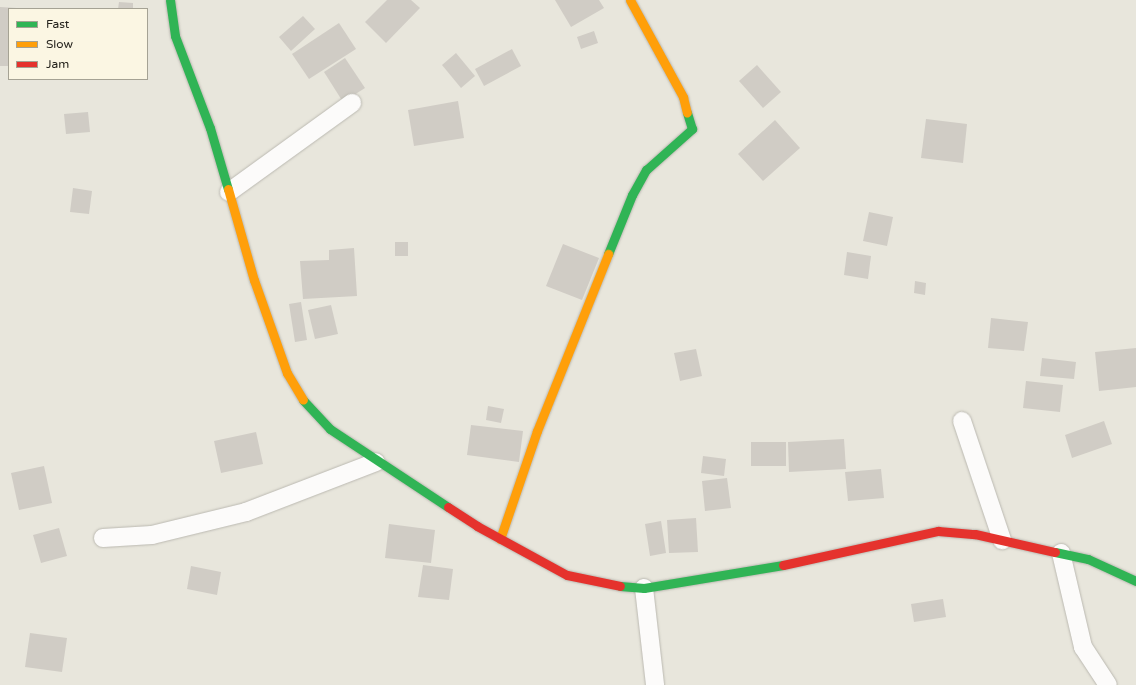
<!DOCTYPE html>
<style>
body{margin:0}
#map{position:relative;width:1136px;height:685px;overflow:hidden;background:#e8e6dc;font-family:"Varela Round",sans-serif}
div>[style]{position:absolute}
.building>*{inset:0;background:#d0ccc5}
.roads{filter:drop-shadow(0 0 1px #bbb9b1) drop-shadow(0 0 1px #bbb9b1)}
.street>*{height:18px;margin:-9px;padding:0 9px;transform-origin:9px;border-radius:9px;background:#fcfbfa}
.fast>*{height:9px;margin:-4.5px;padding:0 4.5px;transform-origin:4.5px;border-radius:4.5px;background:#30b455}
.slow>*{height:9px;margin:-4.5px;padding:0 4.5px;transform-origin:4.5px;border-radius:4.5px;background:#ff9f0a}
.jam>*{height:9px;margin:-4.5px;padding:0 4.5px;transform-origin:4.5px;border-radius:4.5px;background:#e5322d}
span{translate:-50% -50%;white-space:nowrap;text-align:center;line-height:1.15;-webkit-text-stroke:3.5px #fbf6e3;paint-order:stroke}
.legend{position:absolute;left:8px;top:8px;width:140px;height:72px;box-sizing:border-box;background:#fbf6e3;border:1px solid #a5a294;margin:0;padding:5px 7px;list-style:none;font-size:12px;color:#25231d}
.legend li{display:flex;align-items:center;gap:8px;height:20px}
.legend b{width:20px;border:1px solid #a5a294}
</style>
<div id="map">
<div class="building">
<div style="clip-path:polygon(387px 0,411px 0,420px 8px,386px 43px,365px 22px)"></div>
<div style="clip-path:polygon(555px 0,599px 0,604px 8px,571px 27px)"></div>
<div style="clip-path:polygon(119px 2px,133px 3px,133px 9px,118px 9px)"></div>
<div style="clip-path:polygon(0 7px,17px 8px,9px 9px,9px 66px,0 66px)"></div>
<div style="clip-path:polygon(303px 16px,315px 29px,291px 51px,279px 37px)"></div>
<div style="clip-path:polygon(339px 23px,356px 49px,309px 79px,292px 54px)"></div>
<div style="clip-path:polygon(594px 31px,598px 43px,581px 49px,577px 37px)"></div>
<div style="clip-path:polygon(512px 49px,521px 66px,484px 86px,475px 69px)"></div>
<div style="clip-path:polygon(456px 53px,475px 76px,461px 88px,442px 65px)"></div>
<div style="clip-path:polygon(345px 58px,365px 88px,343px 102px,324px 72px)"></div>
<div style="clip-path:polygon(757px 65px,781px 92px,763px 108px,739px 81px)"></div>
<div style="clip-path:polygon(458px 101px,464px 138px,414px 146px,408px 110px)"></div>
<div style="clip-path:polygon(88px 112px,90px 132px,66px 134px,64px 114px)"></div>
<div style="clip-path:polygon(926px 119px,967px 124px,963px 163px,921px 158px)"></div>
<div style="clip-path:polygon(775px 120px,800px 148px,763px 181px,738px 154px)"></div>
<div style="clip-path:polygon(73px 188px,92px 191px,89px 214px,70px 212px)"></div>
<div style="clip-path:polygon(869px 212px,893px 217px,887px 246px,863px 241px)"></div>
<div style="clip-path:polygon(395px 242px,408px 242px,408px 256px,395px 256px)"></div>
<div style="clip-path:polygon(563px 244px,599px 258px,582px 300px,546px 286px)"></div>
<div style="clip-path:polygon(354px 248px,357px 296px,303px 299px,300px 261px,329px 260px,329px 250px)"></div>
<div style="clip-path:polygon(847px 252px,871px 256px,868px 279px,844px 275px)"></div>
<div style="clip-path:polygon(915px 281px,926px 283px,925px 295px,914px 293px)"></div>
<div style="clip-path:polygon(301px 302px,307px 340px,295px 342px,289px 304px)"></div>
<div style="clip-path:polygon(331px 305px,338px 334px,315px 339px,308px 310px)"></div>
<div style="clip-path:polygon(991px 318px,1028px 322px,1024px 351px,988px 348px)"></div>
<div style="clip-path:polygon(1136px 348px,1136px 387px,1099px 391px,1095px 352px)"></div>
<div style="clip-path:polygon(696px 349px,702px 376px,680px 381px,674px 353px)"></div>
<div style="clip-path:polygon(1042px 358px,1076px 362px,1074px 379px,1040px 376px)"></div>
<div style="clip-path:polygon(1026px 381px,1063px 385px,1060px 412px,1023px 408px)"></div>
<div style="clip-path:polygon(488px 406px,504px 409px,501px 423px,486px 420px)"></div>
<div style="clip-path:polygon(1104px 421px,1112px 444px,1072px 458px,1065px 435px)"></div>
<div style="clip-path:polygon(471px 425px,523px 431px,519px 462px,467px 455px)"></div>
<div style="clip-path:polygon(256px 432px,263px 464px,221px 473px,214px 441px)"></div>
<div style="clip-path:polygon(844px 439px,846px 469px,789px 472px,788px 442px)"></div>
<div style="clip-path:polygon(751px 442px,786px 442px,786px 466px,751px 466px)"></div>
<div style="clip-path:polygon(703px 456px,726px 459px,724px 476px,701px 473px)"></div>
<div style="clip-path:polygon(44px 466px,52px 503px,19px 510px,11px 473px)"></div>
<div style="clip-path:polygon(881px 469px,884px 498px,848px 501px,845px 472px)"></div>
<div style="clip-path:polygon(727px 478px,731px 508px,705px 511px,702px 481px)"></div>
<div style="clip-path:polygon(696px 518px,698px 552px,669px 553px,667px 520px)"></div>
<div style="clip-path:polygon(661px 521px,666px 553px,650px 556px,645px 524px)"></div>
<div style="clip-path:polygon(389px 524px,435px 530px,431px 563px,385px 558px)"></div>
<div style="clip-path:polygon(59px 528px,67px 556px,41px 563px,33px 535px)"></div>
<div style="clip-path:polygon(423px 565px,453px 569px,449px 600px,418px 597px)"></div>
<div style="clip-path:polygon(191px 566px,221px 572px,217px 595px,187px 589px)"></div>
<div style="clip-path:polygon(943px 599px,946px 617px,914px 622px,911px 604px)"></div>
<div style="clip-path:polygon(30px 633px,67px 638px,62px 672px,25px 667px)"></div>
</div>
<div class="roads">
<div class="street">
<div style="left:229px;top:192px;width:152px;rotate:-35.9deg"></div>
<div style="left:962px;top:421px;width:126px;rotate:71.4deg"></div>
<div style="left:103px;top:538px;width:49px;rotate:-3.5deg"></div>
<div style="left:152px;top:535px;width:97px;rotate:-13.7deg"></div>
<div style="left:246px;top:512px;width:139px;rotate:-21deg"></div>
<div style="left:1061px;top:553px;width:97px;rotate:76.8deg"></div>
<div style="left:1083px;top:647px;width:45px;rotate:56.7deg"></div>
<div style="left:644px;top:588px;width:98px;rotate:83.5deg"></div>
</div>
<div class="fast">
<div style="left:170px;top:0;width:36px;rotate:82deg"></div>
<div style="left:175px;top:36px;width:98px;rotate:69.2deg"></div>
<div style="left:210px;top:128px;width:64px;rotate:73.6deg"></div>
<div style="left:608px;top:254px;width:64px;rotate:-67.9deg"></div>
<div style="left:632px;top:195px;width:29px;rotate:-61deg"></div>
<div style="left:646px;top:170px;width:62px;rotate:-41.7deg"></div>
<div style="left:692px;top:129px;width:17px;rotate:-107deg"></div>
<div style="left:303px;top:400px;width:40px;rotate:47deg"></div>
<div style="left:330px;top:429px;width:141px;rotate:33.5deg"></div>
<div style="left:1055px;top:552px;width:34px;rotate:12deg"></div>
<div style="left:1088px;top:559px;width:53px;rotate:24.6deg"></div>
<div style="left:620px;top:586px;width:24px;rotate:5deg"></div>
<div style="left:644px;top:588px;width:141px;rotate:-9.4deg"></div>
</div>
<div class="slow">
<div style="left:630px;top:0;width:111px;rotate:61.3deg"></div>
<div style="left:683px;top:97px;width:16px;rotate:76deg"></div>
<div style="left:228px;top:189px;width:95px;rotate:74.1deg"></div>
<div style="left:254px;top:280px;width:99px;rotate:70.5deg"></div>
<div style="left:287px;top:373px;width:31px;rotate:59deg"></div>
<div style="left:500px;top:539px;width:114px;rotate:-71.1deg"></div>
<div style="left:537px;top:431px;width:191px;rotate:-68.1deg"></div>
</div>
<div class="jam">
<div style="left:448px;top:507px;width:35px;rotate:33deg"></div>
<div style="left:477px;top:526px;width:102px;rotate:28.6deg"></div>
<div style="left:567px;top:575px;width:54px;rotate:11.7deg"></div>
<div style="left:783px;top:565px;width:159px;rotate:-12.4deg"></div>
<div style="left:938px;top:531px;width:37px;rotate:5deg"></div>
<div style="left:975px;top:534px;width:82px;rotate:12.7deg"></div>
</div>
</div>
<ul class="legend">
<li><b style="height:5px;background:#30b455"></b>Fast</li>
<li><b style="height:5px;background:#ff9f0a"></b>Slow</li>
<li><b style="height:5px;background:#e5322d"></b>Jam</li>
</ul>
</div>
